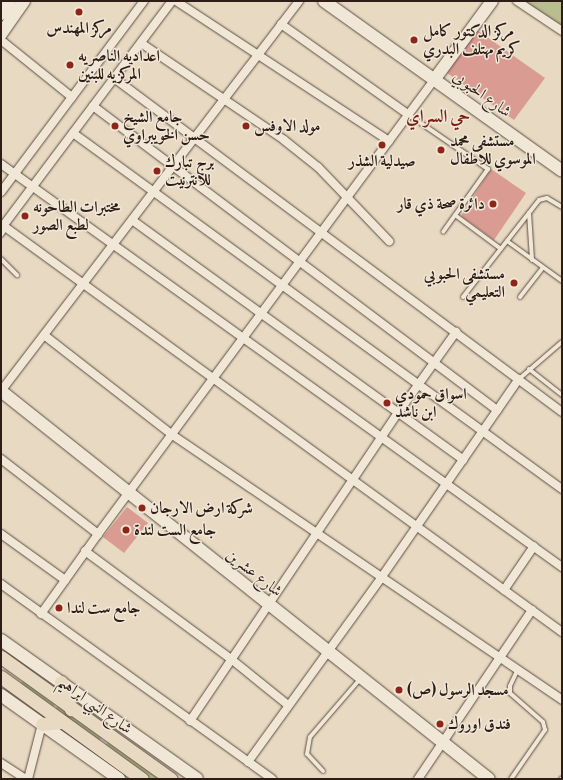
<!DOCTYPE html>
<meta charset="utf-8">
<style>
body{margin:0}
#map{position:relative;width:563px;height:780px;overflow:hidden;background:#e8dac2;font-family:"Libre Bodoni",Amiri,serif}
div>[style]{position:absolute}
.green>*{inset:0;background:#b9be90}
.building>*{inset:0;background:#da9b92}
.roads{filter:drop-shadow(0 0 1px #5c4c41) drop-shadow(0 0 1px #5c4c41)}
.lane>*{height:4px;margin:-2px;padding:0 2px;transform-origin:2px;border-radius:2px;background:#f0e7d7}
.street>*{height:8px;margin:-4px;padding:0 4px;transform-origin:4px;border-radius:4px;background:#f0e7d7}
.secondary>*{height:12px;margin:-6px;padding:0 6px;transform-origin:6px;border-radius:6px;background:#f0e7d7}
.primary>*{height:13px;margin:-6.5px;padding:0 6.5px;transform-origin:6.5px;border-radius:6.5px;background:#e8dac2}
.dots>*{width:11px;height:11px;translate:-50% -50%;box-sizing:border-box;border:2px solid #f0e7d7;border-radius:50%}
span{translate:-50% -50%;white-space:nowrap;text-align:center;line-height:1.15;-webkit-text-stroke:3px #f0e7d7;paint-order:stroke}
.poi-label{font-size:16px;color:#2d1d16;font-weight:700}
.left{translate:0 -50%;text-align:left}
.right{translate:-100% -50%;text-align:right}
.street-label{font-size:16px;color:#2d1d16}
.quarter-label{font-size:18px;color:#7a1f14;font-weight:700}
.frame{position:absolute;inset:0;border:2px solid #2d1d16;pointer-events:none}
</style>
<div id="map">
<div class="green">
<div style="clip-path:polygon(520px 1px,562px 1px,562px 29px)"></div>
<div style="clip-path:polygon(23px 681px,55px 704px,52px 709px,19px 685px)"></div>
<div style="clip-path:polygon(58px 706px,102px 737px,98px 742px,54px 711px)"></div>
<div style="clip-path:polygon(109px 741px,160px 779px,150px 779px,105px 746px)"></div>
</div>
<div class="building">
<div style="clip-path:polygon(477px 30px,545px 78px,514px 120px,447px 73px)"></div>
<div style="clip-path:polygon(491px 169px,526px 193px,494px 240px,461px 216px)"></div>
<div style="clip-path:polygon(127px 507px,148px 523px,124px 553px,103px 537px)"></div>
</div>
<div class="roads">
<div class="lane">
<div style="left:409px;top:115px;width:96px;rotate:34.4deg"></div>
<div style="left:488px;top:169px;width:77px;rotate:125.5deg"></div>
<div style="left:529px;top:213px;width:47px;rotate:86.3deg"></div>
<div style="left:455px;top:215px;width:57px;rotate:36.5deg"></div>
<div style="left:1px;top:235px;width:9px;rotate:-54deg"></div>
<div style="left:507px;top:241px;width:68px;rotate:36deg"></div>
<div style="left:1px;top:259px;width:23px;rotate:45deg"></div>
<div style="left:463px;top:297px;width:123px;rotate:-51.9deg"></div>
<div style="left:539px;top:200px;width:8px;rotate:-14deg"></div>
<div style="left:547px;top:198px;width:17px;rotate:31deg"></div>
<div style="left:520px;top:297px;width:37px;rotate:-52deg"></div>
<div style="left:529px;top:369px;width:42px;rotate:38.2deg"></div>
<div style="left:519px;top:379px;width:57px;rotate:-40.7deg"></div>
<div style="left:323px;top:771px;width:23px;rotate:-133deg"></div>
<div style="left:307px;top:754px;width:17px;rotate:-80deg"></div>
<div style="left:310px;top:737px;width:78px;rotate:-49.2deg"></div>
<div style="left:511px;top:779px;width:60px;rotate:-55.2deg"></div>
<div style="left:545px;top:730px;width:8px;rotate:-104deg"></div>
<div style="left:543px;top:722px;width:44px;rotate:-138.7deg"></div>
<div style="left:510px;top:693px;width:7px;rotate:-90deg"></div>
<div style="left:510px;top:686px;width:17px;rotate:-65deg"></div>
<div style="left:561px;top:779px;width:1px;rotate:-45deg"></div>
</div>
<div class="street">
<div style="left:176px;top:1px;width:255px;rotate:33.3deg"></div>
<div style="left:517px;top:1px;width:54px;rotate:33.7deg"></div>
<div style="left:281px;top:24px;width:157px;rotate:35.4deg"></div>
<div style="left:1px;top:40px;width:91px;rotate:38.8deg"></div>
<div style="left:141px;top:43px;width:173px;rotate:34.1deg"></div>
<div style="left:284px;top:140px;width:43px;rotate:38.5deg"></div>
<div style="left:318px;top:167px;width:103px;rotate:46.2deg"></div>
<div style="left:114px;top:78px;width:559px;rotate:36.71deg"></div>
<div style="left:93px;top:106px;width:506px;rotate:36.96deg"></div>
<div style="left:73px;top:133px;width:605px;rotate:36.06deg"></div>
<div style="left:1px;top:164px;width:691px;rotate:35.69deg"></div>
<div style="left:1px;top:192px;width:239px;rotate:-53.2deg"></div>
<div style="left:132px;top:220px;width:409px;rotate:35.9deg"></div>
<div style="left:1px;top:224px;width:694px;rotate:36.03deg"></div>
<div style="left:3px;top:226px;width:281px;rotate:-53.1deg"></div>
<div style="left:44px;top:335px;width:161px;rotate:37.9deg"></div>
<div style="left:171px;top:434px;width:473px;rotate:34.2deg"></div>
<div style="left:1px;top:391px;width:491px;rotate:-52.6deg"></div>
<div style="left:1px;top:459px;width:123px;rotate:37.7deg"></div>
<div style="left:1px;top:534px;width:79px;rotate:35.7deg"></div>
<div style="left:85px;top:551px;width:182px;rotate:36.5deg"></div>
<div style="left:231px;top:659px;width:73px;rotate:38.9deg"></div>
<div style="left:1px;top:584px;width:334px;rotate:35.7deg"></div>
<div style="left:504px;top:590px;width:53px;rotate:-55.7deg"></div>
<div style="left:41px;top:614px;width:98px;rotate:-54.5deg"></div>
<div style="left:98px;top:534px;width:565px;rotate:-53.5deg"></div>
<div style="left:190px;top:721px;width:372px;rotate:-56deg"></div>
<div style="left:398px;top:413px;width:100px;rotate:-54.4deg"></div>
<div style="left:248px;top:762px;width:227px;rotate:-54.1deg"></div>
<div style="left:381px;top:578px;width:242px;rotate:-55.3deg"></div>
<div style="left:1px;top:763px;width:30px;rotate:33deg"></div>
<div style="left:28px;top:779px;width:57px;rotate:-75.7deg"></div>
<div style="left:418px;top:779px;width:204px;rotate:-56deg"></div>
</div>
<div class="secondary">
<div style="left:324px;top:1px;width:292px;rotate:35.5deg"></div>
<div style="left:1px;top:14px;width:16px;rotate:-55deg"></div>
<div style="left:1px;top:34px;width:40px;rotate:-55.1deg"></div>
<div style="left:434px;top:80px;width:98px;rotate:-53.7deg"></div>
<div style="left:1px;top:391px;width:623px;rotate:38.49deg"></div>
<div style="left:1px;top:640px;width:240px;rotate:35.3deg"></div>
<div style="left:1px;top:695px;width:145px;rotate:35.4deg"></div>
</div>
<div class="primary">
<div style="left:1px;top:657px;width:209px;rotate:35.7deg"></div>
<div style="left:1px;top:677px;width:174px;rotate:35.9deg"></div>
<div style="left:61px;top:682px;width:29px;rotate:70deg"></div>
<div style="left:42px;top:724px;width:19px;rotate:-6deg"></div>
</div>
</div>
<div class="dots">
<div style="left:79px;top:12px;background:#8f2418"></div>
<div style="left:414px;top:40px;background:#8f2418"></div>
<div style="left:70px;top:65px;background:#8f2418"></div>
<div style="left:115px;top:126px;background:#8f2418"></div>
<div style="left:246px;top:126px;background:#8f2418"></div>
<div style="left:382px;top:145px;background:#8f2418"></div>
<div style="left:441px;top:150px;background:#8f2418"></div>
<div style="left:157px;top:171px;background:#8f2418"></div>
<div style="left:493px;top:204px;background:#8f2418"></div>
<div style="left:25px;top:216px;background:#8f2418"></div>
<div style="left:514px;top:283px;background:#8f2418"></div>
<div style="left:387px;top:403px;background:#8f2418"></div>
<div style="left:142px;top:508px;background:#8f2418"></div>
<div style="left:126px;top:530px;background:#8f2418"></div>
<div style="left:59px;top:608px;background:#8f2418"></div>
<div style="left:399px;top:690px;background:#8f2418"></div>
<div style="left:440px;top:724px;background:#8f2418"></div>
</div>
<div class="poi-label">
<span style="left:79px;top:28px">مركز المهندس</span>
<span class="left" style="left:423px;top:40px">مركز الدكتور كامل<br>كريم مهتلف البدري</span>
<span class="left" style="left:78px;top:65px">اعداديه الناصريه<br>المركزيه للبنين</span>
<span class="left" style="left:123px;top:126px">جامع الشيخ<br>حسن الخويبراوي</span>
<span class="left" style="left:254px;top:126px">مولد الاوفس</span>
<span class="left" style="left:450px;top:150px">مستشفى محمد<br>الموسوي للاطفال</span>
<span style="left:382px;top:161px">صيدلية الشذر</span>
<span class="left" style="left:165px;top:171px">برج تبارك<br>للانترنيت</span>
<span class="right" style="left:485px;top:204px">دائرة صحة ذي قار</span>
<span class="left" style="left:33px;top:216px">مختبرات الطاحونه<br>لطبع الصور</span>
<span class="right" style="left:505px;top:283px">مستشفى الحبوبي<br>التعليمي</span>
<span class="left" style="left:395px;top:403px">اسواق حمودي<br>ابن ناشد</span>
<span class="left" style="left:150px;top:508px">شركة ارض الارجان</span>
<span class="left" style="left:134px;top:530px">جامع الست لندة</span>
<span class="left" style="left:67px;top:608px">جامع ست لندا</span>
<span class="left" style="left:407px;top:690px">مسجد الرسول (ص)</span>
<span class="left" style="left:448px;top:724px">فندق اوروك</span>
</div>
<div class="street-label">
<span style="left:482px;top:94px;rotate:36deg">شارع الحبوبي</span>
<span style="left:254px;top:573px;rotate:38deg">شارع عشرين</span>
<span style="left:95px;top:705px;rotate:36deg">شارع النبي ابراهيم</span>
</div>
<div class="quarter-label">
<span style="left:438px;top:117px">حي السراي</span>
</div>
<div class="frame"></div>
</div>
